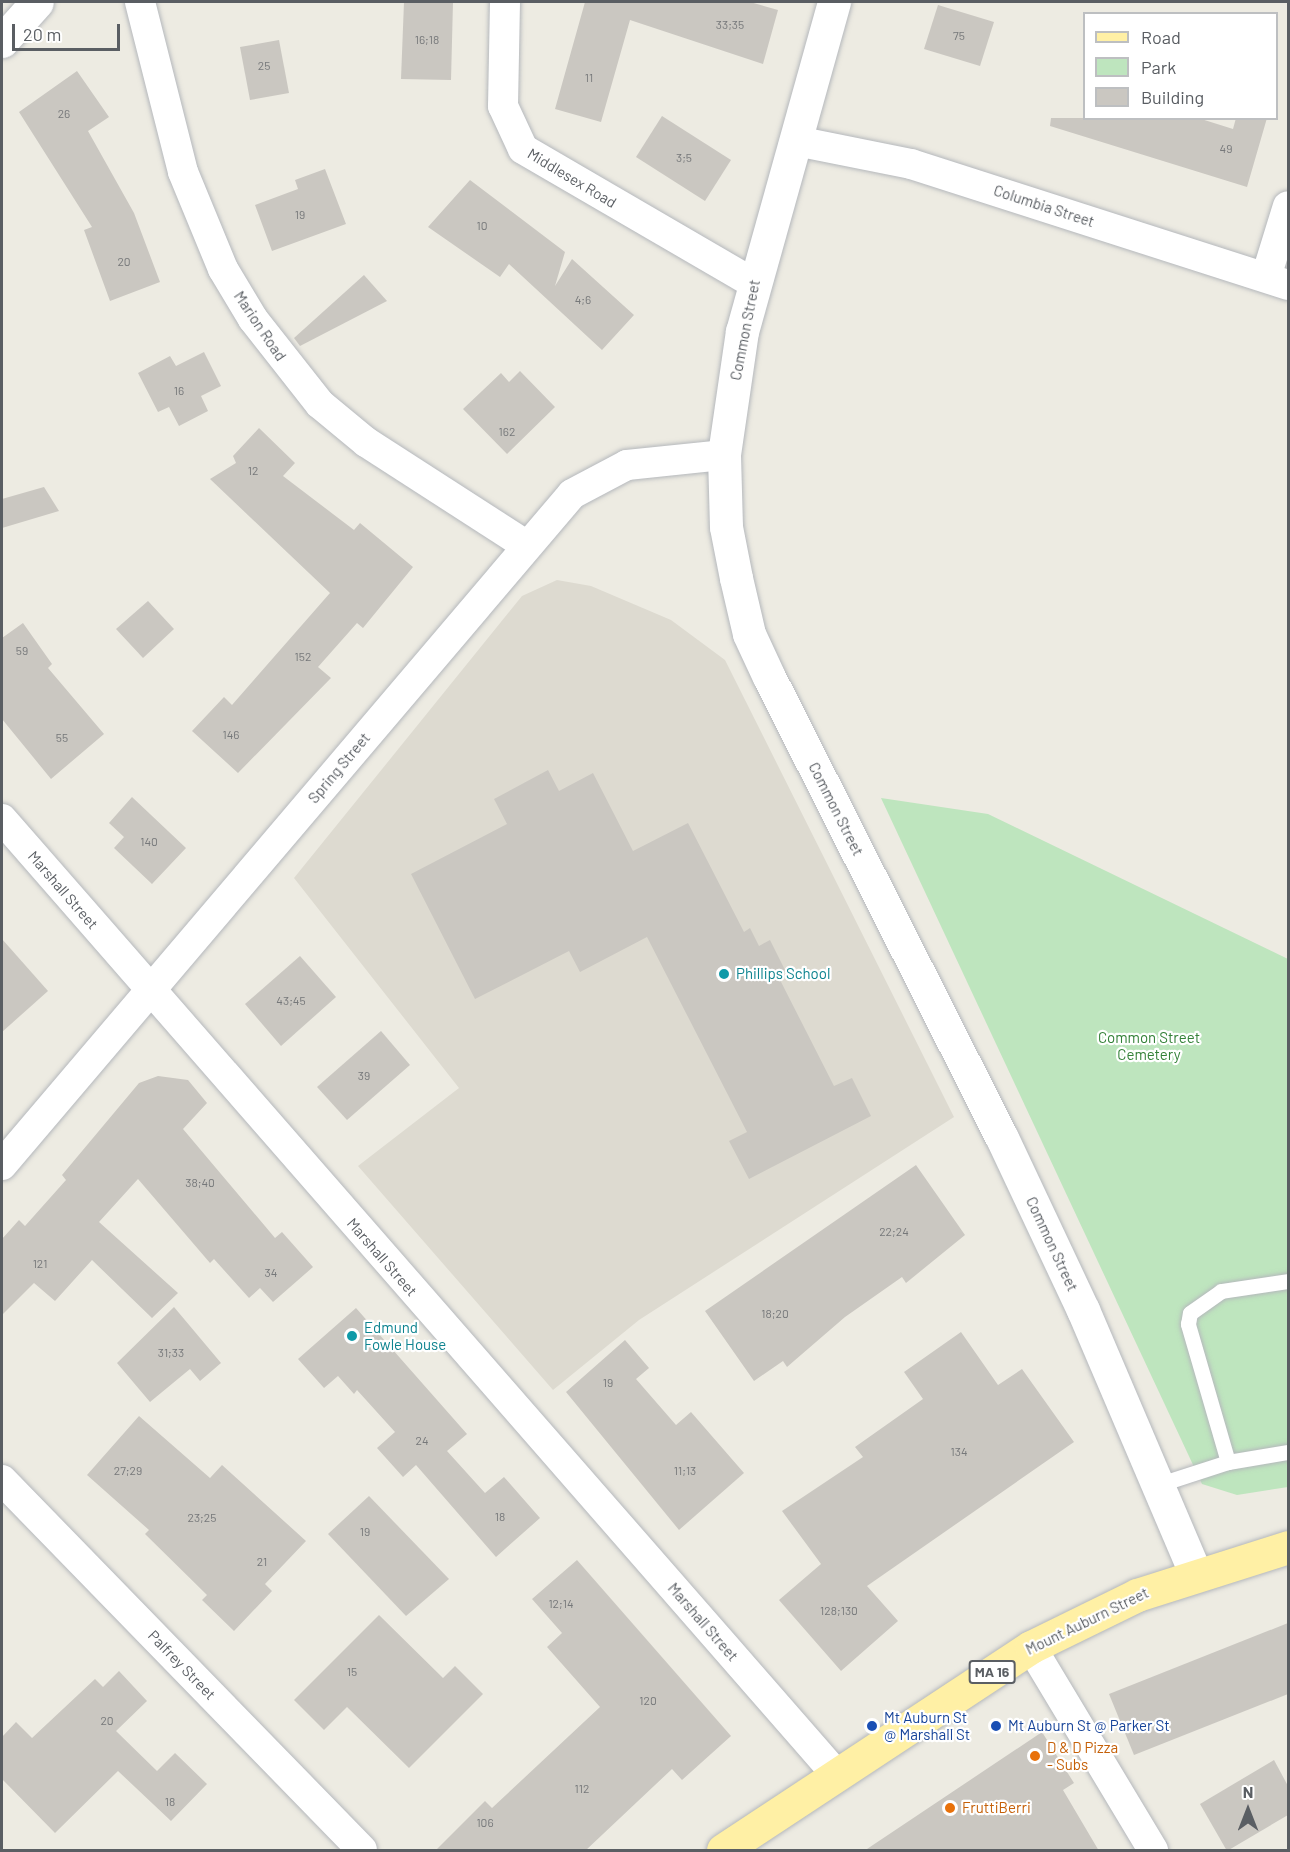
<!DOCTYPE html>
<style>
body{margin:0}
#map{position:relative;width:1290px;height:1852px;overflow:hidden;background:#edebe2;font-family:Barlow,sans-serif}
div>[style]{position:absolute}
.education>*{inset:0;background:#dddad0}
.green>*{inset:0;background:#bee5be}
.building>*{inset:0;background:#cac7c1}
.roads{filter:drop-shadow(0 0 2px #b5b8bc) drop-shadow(0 0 2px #b5b8bc)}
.service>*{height:15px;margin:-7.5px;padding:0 7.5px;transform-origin:7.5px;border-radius:7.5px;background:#fff}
.minor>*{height:30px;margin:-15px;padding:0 15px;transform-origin:15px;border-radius:15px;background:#fff}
.tertiary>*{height:33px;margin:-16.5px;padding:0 16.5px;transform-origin:16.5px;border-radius:16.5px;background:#fff}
.secondary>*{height:33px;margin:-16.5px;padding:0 16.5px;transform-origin:16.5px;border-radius:16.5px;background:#fff}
.primary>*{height:33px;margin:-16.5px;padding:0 16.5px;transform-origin:16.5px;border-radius:16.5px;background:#fff0a5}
.dots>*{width:16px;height:16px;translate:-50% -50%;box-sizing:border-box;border:3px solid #fff;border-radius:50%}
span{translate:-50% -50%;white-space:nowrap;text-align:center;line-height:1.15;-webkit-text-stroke:4.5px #fff;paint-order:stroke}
.number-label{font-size:12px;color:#76787a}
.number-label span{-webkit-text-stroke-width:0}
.shield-label span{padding:2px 4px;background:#fff;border:2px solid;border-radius:4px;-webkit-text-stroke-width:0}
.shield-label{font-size:14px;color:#5a5e63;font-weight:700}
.street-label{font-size:15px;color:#5a5e63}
.culture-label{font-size:15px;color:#0d838f}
.left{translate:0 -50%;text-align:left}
.park-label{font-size:15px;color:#338137}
.transit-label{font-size:15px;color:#164399}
.food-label{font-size:15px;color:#c56008}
.frame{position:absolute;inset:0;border:3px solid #5a5e63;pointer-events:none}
.legend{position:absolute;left:1083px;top:12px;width:195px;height:108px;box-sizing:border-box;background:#fff;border:2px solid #bdbfc1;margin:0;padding:8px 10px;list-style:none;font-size:18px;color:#5a5e63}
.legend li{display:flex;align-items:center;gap:12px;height:30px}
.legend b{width:30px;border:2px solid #bdbfc1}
.north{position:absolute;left:1218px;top:1780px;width:60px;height:60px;-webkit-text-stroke:4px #fff;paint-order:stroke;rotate:0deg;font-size:16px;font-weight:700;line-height:24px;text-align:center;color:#5a5e63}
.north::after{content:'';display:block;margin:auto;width:21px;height:27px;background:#5a5e63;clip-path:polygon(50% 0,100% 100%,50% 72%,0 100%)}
.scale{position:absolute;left:12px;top:24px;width:108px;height:27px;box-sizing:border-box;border:3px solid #5a5e63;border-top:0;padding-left:8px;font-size:18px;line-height:21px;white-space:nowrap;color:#5a5e63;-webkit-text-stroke:4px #fff;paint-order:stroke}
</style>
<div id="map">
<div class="education">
<div style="clip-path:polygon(557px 580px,591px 586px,671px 620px,725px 660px,954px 1117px,639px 1320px,553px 1390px,358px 1166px,459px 1088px,294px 878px,522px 596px)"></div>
</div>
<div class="green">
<div style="clip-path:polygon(881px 798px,988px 814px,1288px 959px,1288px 1487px,1237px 1495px,1202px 1484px)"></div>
</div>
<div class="building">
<div style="clip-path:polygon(404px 2px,453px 2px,451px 80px,401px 79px)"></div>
<div style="clip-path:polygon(585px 2px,750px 2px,778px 10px,763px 64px,630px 20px,601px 122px,555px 109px)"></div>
<div style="clip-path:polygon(938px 5px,994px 22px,980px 66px,924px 49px)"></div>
<div style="clip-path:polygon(279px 40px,289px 93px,250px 100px,240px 47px)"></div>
<div style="clip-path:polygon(77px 71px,109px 117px,88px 131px,134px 213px,160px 282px,110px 301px,84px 230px,92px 227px,19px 112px)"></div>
<div style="clip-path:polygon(662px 116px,731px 160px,705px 201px,636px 157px)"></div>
<div style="clip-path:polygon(1051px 118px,1198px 118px,1233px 129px,1236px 118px,1267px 118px,1247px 187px,1050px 126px)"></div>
<div style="clip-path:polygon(325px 169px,346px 224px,272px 251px,255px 205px,298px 189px,295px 180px)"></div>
<div style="clip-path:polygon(470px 180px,565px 252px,555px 286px,572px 259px,634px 315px,602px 350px,509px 264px,500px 277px,428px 227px)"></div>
<div style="clip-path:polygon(364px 275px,387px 301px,300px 346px,294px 338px)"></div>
<div style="clip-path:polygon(204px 352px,221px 386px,201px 396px,208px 411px,179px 426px,169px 407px,158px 412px,138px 373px,170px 356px,176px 366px)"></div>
<div style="clip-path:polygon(520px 371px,555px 407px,507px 454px,463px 409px,501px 373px,509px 382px)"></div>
<div style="clip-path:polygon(259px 428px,295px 463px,283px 476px,354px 530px,360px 523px,413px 567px,363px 628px,357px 623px,318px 667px,331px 678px,238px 773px,192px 731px,224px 697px,232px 705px,330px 593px,210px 479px,236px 463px,233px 456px)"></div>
<div style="clip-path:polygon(44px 487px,59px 511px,2px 528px,2px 499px)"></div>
<div style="clip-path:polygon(148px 601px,174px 629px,143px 658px,116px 629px)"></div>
<div style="clip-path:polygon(23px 623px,52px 664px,48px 668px,104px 734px,51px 779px,2px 719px,2px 638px)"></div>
<div style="clip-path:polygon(548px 770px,559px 791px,593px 773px,633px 851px,688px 823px,744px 932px,750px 928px,759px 946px,770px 940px,786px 972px,778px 976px,834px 1086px,852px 1078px,871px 1116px,749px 1179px,729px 1141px,747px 1132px,647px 937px,580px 972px,569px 951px,475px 999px,411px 874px,507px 824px,494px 799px)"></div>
<div style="clip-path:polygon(132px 797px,186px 848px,152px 884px,114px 848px,124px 837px,109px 823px)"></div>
<div style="clip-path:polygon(2px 939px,48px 991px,2px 1032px)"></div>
<div style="clip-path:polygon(300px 956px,336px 997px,281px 1046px,245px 1004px)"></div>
<div style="clip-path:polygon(381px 1031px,410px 1065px,347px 1120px,317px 1087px)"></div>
<div style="clip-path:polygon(158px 1076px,188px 1080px,207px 1103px,183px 1129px,275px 1238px,282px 1232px,313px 1267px,273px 1302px,260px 1288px,249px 1298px,214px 1259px,210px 1263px,138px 1179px,99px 1222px,178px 1293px,152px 1318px,92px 1260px,55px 1301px,34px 1283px,2px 1315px,2px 1239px,19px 1220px,25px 1226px,66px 1180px,62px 1175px,139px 1083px)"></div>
<div style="clip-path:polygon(916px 1165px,965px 1235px,906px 1283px,902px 1277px,845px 1317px,787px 1367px,783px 1361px,754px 1381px,705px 1311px)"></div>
<div style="clip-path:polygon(174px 1307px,221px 1363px,200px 1381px,190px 1369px,150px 1402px,117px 1363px)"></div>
<div style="clip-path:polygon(356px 1308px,467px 1434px,447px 1451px,485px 1493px,504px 1477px,540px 1518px,496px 1557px,416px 1465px,403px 1477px,377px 1448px,395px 1432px,357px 1390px,354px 1394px,338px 1376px,324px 1388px,298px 1359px)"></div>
<div style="clip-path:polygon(961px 1332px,998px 1385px,1022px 1369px,1074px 1442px,867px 1586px,898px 1621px,841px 1671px,779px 1600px,821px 1564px,782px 1511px,863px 1457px,855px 1447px,923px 1399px,904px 1372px)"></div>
<div style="clip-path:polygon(625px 1340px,649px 1368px,636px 1379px,676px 1425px,691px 1412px,744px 1473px,679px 1530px,566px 1392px)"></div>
<div style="clip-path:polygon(139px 1416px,210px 1478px,222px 1465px,306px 1541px,265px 1584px,272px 1591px,234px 1631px,202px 1600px,207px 1595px,145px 1534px,149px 1530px,87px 1475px)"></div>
<div style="clip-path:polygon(369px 1496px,449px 1579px,406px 1616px,328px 1534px)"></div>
<div style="clip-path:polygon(577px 1560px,731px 1736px,682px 1780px,672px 1769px,585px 1851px,435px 1851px,485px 1801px,492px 1808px,600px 1707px,547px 1647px,562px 1633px,532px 1599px)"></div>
<div style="clip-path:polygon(379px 1615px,443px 1678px,455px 1666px,483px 1694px,409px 1768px,347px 1707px,324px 1730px,294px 1700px)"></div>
<div style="clip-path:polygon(1288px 1623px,1288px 1694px,1134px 1755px,1109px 1694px)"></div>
<div style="clip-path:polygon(119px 1671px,147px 1701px,116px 1731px,157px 1771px,175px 1753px,207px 1784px,171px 1821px,118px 1771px,55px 1833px,2px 1779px,2px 1737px,16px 1722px,32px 1738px,95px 1679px,103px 1687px)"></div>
<div style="clip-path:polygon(1042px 1732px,1074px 1783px,1063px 1790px,1099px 1851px,864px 1851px)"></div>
<div style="clip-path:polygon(1274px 1760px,1288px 1786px,1288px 1815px,1227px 1851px,1200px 1804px)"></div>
</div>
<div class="roads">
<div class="service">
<div style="left:1228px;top:1462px;width:144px;rotate:-106.2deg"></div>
<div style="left:1188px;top:1324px;width:11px;rotate:-80deg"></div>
<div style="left:1190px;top:1313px;width:38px;rotate:-35deg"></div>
<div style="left:1221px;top:1291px;width:68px;rotate:-8.5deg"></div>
<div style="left:1157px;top:1485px;width:75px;rotate:-17.9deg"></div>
<div style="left:1228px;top:1462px;width:61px;rotate:-9.5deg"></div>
</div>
<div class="minor">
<div style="left:140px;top:2px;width:175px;rotate:75.8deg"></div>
<div style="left:183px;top:172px;width:105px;rotate:67.6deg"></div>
<div style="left:223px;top:269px;width:58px;rotate:59deg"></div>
<div style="left:253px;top:319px;width:108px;rotate:51.8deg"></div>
<div style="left:320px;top:404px;width:60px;rotate:39.6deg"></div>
<div style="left:366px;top:442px;width:190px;rotate:32.8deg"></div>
<div style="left:505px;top:2px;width:104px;rotate:91.1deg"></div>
<div style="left:503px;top:106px;width:47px;rotate:65.1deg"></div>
<div style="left:523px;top:149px;width:266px;rotate:30.2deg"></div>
<div style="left:796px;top:141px;width:117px;rotate:11.3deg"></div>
<div style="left:911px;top:164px;width:396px;rotate:17.8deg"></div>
<div style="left:1266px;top:277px;width:74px;rotate:-72.8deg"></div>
<div style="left:2px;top:819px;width:1268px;rotate:48.87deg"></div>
<div style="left:2px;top:1165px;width:880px;rotate:-49.65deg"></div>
<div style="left:572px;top:494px;width:62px;rotate:-27.8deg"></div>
<div style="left:627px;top:465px;width:98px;rotate:-5.9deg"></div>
<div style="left:2px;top:1480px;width:516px;rotate:45.78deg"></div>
<div style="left:1031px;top:1647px;width:237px;rotate:59deg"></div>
</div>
<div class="tertiary">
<div style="left:2px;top:41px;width:52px;rotate:-48.1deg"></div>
</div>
<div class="secondary">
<div style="left:834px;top:2px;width:342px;rotate:105.6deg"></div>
<div style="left:742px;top:331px;width:125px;rotate:98.3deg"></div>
<div style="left:724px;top:455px;width:72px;rotate:88.4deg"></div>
<div style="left:726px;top:527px;width:52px;rotate:78.9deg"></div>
<div style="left:736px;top:578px;width:57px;rotate:76.9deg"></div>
<div style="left:749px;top:634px;width:47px;rotate:65.1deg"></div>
<div style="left:769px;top:677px;width:517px;rotate:63.19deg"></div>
<div style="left:1002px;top:1138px;width:190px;rotate:64.8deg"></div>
<div style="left:1083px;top:1310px;width:286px;rotate:66.9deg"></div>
</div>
<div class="primary">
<div style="left:723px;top:1850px;width:369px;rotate:-33.4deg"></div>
<div style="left:1031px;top:1647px;width:118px;rotate:-26.1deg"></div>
<div style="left:1137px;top:1595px;width:158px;rotate:-17.6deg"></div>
</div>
</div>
<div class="dots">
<div style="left:724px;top:974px;background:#0f9aa8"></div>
<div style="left:352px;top:1336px;background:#0f9aa8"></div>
<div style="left:872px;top:1726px;background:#1a4fb4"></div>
<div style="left:996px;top:1726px;background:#1a4fb4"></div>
<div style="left:1035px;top:1756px;background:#e8710a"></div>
<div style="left:950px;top:1808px;background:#e8710a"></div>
</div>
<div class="number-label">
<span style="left:730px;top:25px">33;35</span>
<span style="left:959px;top:36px">75</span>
<span style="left:427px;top:40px">16;18</span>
<span style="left:264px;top:66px">25</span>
<span style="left:589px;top:78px">11</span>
<span style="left:64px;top:114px">26</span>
<span style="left:1226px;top:149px">49</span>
<span style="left:684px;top:158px">3;5</span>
<span style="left:300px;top:215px">19</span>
<span style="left:482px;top:226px">10</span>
<span style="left:124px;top:262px">20</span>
<span style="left:583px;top:300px">4;6</span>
<span style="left:179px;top:391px">16</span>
<span style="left:507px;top:432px">162</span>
<span style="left:253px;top:471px">12</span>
<span style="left:22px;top:651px">59</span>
<span style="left:303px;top:657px">152</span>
<span style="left:231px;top:735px">146</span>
<span style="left:62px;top:738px">55</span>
<span style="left:149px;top:842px">140</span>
<span style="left:291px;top:1001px">43;45</span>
<span style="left:364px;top:1076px">39</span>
<span style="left:200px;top:1183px">38;40</span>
<span style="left:894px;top:1232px">22;24</span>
<span style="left:40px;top:1264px">121</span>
<span style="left:271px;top:1273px">34</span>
<span style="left:775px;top:1314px">18;20</span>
<span style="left:171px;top:1353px">31;33</span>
<span style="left:608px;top:1383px">19</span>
<span style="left:422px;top:1441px">24</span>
<span style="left:959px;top:1452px">134</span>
<span style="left:128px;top:1471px">27;29</span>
<span style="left:685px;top:1471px">11;13</span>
<span style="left:500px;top:1517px">18</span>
<span style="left:202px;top:1518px">23;25</span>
<span style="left:365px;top:1532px">19</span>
<span style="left:262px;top:1562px">21</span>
<span style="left:561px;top:1604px">12;14</span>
<span style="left:839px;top:1611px">128;130</span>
<span style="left:352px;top:1672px">15</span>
<span style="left:648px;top:1701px">120</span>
<span style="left:107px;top:1721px">20</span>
<span style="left:582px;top:1789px">112</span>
<span style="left:170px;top:1802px">18</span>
<span style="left:485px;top:1823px">106</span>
</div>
<div class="shield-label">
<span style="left:992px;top:1672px">MA 16</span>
</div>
<div class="street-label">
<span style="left:572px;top:178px;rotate:31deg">Middlesex Road</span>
<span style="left:1044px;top:206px;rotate:18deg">Columbia Street</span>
<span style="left:260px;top:326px;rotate:56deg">Marion Road</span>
<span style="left:745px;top:330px;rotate:-79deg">Common Street</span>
<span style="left:339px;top:768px;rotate:-50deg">Spring Street</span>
<span style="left:836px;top:809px;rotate:63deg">Common Street</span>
<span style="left:63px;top:890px;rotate:49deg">Marshall Street</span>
<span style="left:1052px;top:1244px;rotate:65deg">Common Street</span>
<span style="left:382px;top:1257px;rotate:49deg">Marshall Street</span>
<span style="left:1087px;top:1621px;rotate:-26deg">Mount Auburn Street</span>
<span style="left:703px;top:1622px;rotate:49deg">Marshall Street</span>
<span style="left:182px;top:1665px;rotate:46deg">Palfrey Street</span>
</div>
<div class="culture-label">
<span class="left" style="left:736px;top:974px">Phillips School</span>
<span class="left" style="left:364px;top:1336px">Edmund<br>Fowle House</span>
</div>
<div class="park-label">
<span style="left:1149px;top:1046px">Common Street<br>Cemetery</span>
</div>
<div class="transit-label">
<span class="left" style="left:884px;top:1726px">Mt Auburn St<br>@ Marshall St</span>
<span class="left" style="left:1008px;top:1726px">Mt Auburn St @ Parker St</span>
</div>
<div class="food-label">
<span class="left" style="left:1047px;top:1756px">D &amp; D Pizza<br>- Subs</span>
<span class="left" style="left:962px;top:1808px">FruttiBerri</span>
</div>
<div class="frame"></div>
<ul class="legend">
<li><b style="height:8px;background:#fff0a5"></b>Road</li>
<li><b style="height:16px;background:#bee5be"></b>Park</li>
<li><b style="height:16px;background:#cac7c1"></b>Building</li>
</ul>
<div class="north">N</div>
<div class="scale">20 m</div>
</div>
